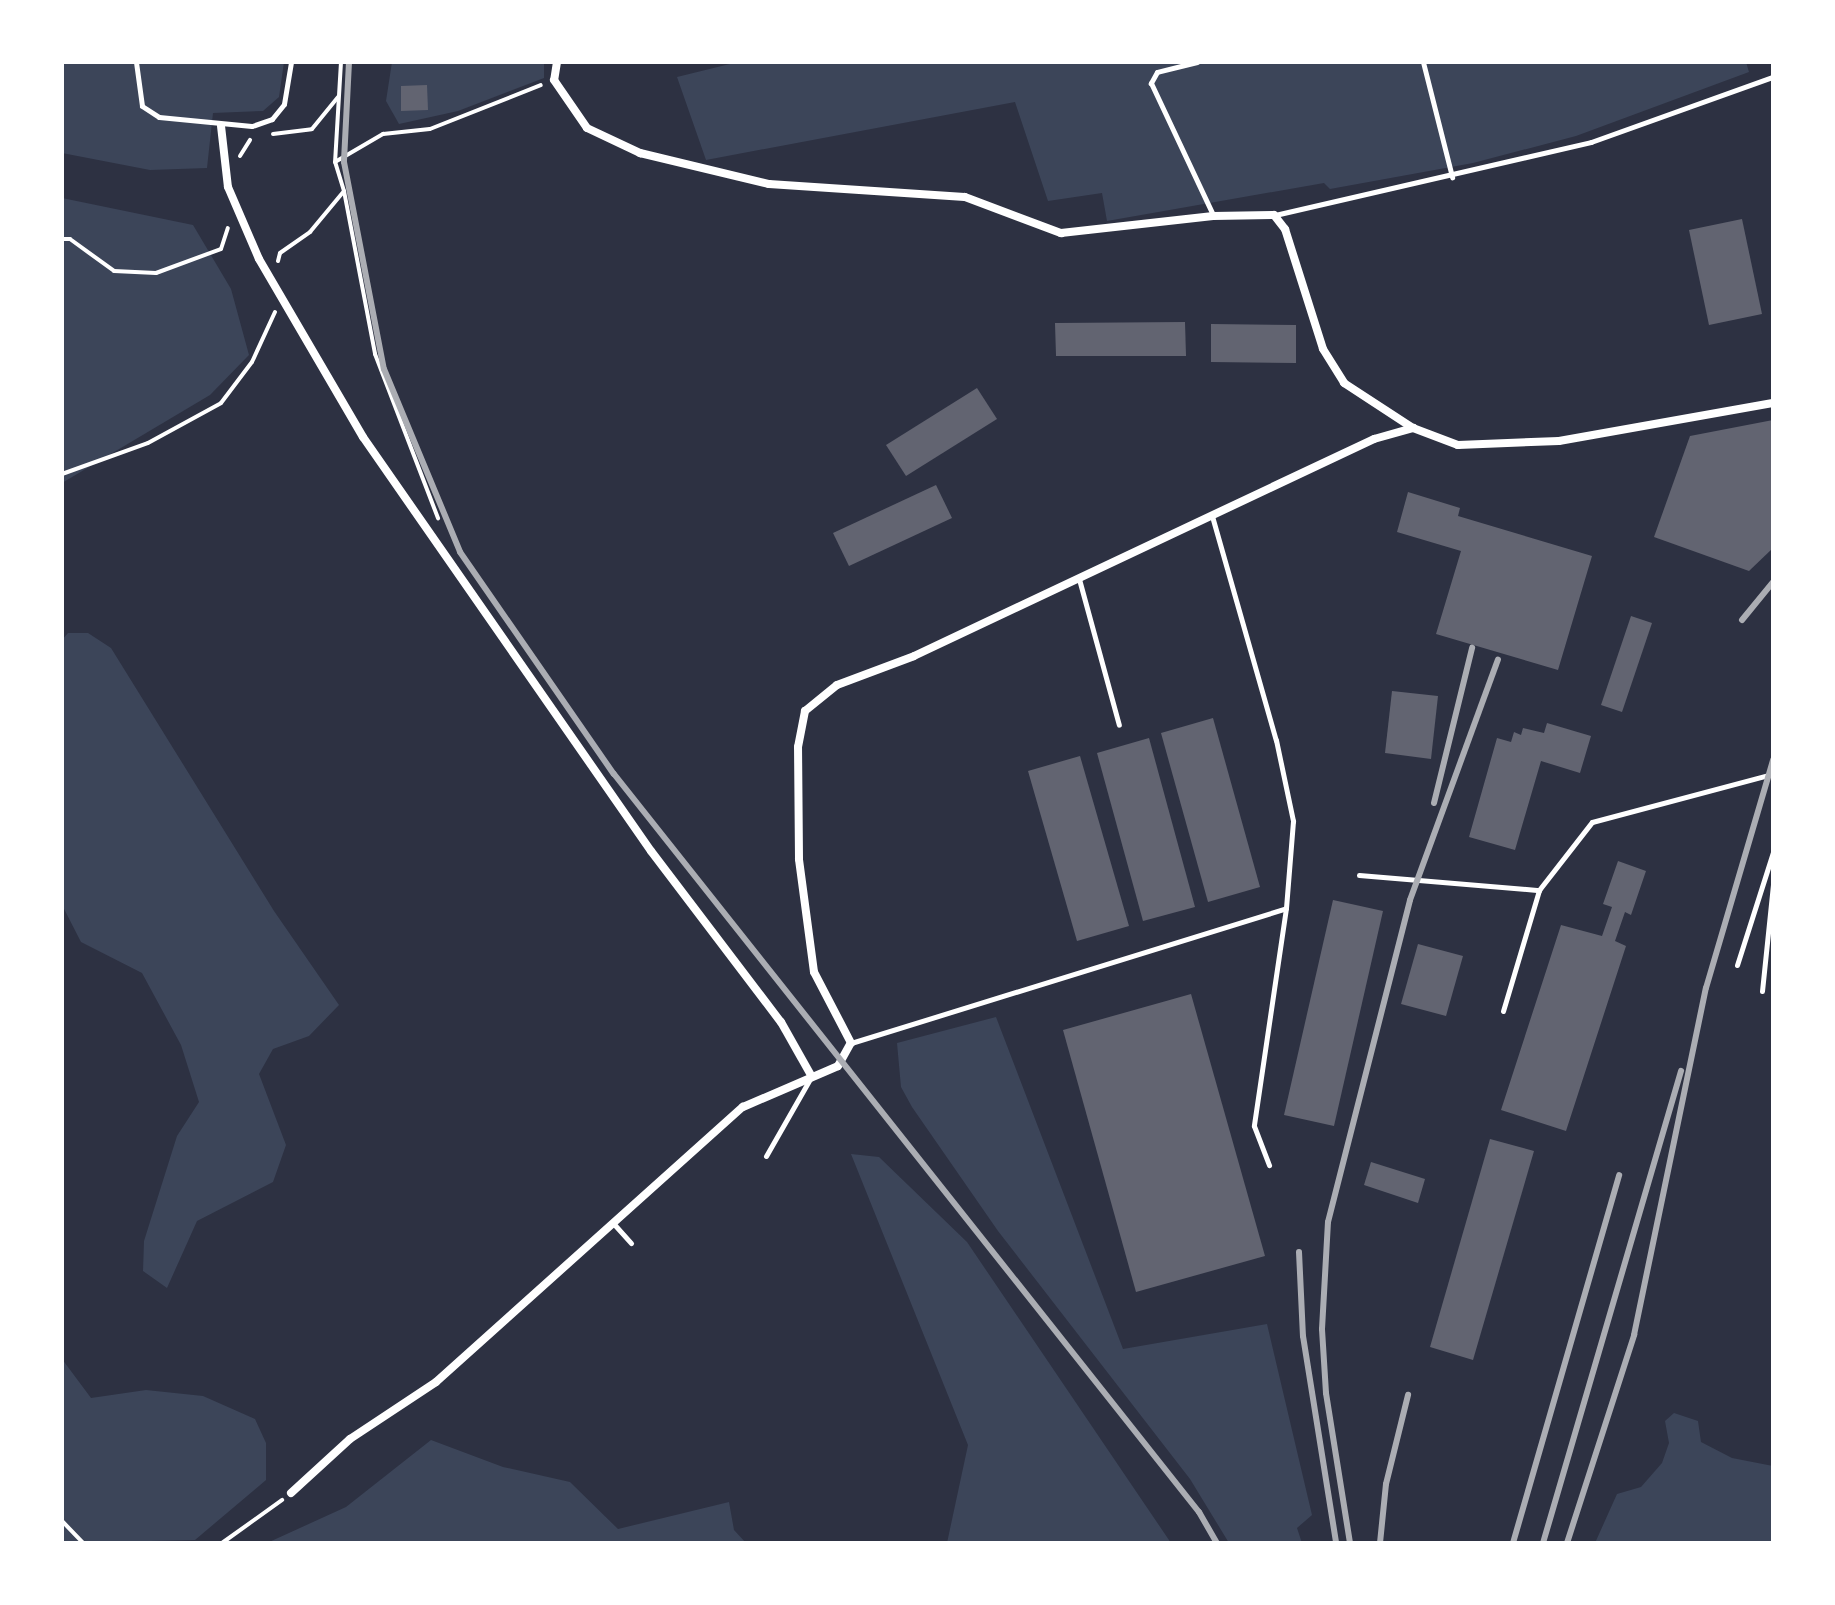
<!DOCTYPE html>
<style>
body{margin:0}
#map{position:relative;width:1835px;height:1605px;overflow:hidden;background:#2d3142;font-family:Rubik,sans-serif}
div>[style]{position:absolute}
.green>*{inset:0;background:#3c4559}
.building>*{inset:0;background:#626471}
.path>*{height:4px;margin:-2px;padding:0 2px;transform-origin:2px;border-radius:2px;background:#fff}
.service>*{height:5px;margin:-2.5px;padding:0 2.5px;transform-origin:2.5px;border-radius:2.5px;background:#fff}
.minor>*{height:8px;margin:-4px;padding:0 4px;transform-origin:4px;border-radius:4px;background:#fff}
.rail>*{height:6px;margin:-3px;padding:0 3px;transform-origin:3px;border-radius:3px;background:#abadb3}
span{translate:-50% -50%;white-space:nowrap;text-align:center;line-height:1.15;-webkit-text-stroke:8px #fff;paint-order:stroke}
.frame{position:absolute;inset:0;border:64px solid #fff;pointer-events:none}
</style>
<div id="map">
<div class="green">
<div style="clip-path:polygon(62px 62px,284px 62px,279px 97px,263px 111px,213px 113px,207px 168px,150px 170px,62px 153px)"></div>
<div style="clip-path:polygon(392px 62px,544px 62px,544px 78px,458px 111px,399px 124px,386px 101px)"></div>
<div style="clip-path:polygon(738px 62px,1746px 62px,1749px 72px,1576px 136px,1473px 163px,1330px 189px,1324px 183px,1107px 221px,1102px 193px,1048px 201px,1015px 102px,706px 160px,677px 77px)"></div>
<div style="clip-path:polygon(62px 198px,193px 225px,231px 289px,249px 355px,210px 395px,62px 483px)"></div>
<div style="clip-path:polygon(68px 633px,88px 633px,111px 648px,274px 911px,339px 1005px,309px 1036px,273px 1049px,259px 1074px,286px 1145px,273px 1182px,197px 1221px,167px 1288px,143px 1271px,144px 1241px,177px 1136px,199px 1102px,181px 1045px,142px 973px,81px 942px,62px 905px,62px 640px)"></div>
<div style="clip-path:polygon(996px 1017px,1123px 1349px,1267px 1324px,1312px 1515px,1297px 1528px,1302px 1543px,1229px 1543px,1190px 1479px,998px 1231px,912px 1107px,901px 1087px,897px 1043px)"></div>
<div style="clip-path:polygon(851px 1154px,879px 1157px,967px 1242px,1171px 1543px,947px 1543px,968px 1445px)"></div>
<div style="clip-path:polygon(62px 1359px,91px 1398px,146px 1390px,203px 1396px,255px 1419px,266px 1443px,266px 1480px,195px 1540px,62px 1543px)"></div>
<div style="clip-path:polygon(1674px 1413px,1698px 1421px,1701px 1442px,1732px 1458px,1773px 1466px,1773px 1543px,1595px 1543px,1617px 1494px,1641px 1487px,1662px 1463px,1669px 1443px,1665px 1421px)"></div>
<div style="clip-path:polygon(431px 1440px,503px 1467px,570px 1482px,618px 1529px,729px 1502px,734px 1530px,746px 1543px,267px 1543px,346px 1507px)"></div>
</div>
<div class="building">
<div style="clip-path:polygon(427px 85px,428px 110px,401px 111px,401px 86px)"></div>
<div style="clip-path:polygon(1742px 219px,1762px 314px,1709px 325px,1689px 230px)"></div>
<div style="clip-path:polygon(1185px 322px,1186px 356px,1056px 356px,1055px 323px)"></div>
<div style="clip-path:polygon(1211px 324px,1296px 325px,1296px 363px,1211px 362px)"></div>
<div style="clip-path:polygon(977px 388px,997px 419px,906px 476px,886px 445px)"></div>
<div style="clip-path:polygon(1773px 420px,1773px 548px,1749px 571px,1654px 537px,1690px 436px)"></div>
<div style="clip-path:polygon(936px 485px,952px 518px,849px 566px,833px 533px)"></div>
<div style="clip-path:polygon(1408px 492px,1460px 508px,1458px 516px,1592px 556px,1558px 670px,1436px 634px,1461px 551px,1397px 532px)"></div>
<div style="clip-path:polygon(1631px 616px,1652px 623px,1622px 712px,1601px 705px)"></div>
<div style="clip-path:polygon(1392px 691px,1438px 696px,1431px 759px,1385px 753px)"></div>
<div style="clip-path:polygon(1213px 718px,1260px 887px,1208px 902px,1161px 733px)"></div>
<div style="clip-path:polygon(1547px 723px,1591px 736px,1580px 773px,1541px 761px,1515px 850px,1469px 837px,1497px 738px,1511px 742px,1514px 732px,1521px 735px,1523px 728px,1544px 733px)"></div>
<div style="clip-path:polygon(1149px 738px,1195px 907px,1143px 921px,1097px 753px)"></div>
<div style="clip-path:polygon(1080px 756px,1129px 926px,1077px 941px,1028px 771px)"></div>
<div style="clip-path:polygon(1618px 861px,1646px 871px,1631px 915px,1625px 912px,1615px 941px,1626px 946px,1566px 1131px,1501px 1110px,1561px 925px,1602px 936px,1612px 907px,1603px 904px)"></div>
<div style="clip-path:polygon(1333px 900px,1383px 911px,1334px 1126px,1284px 1115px)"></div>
<div style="clip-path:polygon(1418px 944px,1463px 956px,1446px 1016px,1401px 1004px)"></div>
<div style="clip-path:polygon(1191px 994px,1265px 1256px,1136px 1292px,1063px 1030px)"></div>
<div style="clip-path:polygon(1490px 1139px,1534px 1151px,1473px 1360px,1430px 1347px)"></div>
<div style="clip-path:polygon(1371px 1162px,1425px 1179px,1418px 1203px,1364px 1185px)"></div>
</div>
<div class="path">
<div style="left:341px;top:62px;width:100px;rotate:93.4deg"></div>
<div style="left:335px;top:162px;width:56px;rotate:-30.3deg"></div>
<div style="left:383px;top:134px;width:47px;rotate:-6.1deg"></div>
<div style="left:430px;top:129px;width:119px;rotate:-21.6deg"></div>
<div style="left:273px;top:134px;width:39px;rotate:-7deg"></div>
<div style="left:312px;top:129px;width:41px;rotate:-50.9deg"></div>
<div style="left:240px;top:156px;width:19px;rotate:-58deg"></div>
<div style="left:344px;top:191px;width:166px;rotate:79.2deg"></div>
<div style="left:375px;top:354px;width:176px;rotate:69deg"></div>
<div style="left:62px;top:239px;width:8px"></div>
<div style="left:70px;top:239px;width:54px;rotate:36deg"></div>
<div style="left:114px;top:271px;width:42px;rotate:2.7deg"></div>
<div style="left:156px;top:273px;width:69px;rotate:-20.3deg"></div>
<div style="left:221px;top:249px;width:22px;rotate:-72deg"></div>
<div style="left:278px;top:261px;width:8px;rotate:-76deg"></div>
<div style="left:280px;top:253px;width:37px;rotate:-35deg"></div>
<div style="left:310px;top:232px;width:53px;rotate:-50.3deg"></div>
<div style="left:344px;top:191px;width:30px;rotate:-107deg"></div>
<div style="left:62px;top:474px;width:91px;rotate:-19.8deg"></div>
<div style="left:148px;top:443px;width:83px;rotate:-28.7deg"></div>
<div style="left:221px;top:403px;width:51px;rotate:-52.9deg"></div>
<div style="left:252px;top:362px;width:55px;rotate:-65.3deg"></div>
<div style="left:62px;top:1521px;width:30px;rotate:46deg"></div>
<div style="left:222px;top:1543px;width:74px;rotate:-35.6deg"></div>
</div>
<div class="service">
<div style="left:136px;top:62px;width:44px;rotate:82.2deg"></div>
<div style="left:142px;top:106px;width:20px;rotate:33deg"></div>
<div style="left:159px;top:117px;width:93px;rotate:5.5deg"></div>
<div style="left:252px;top:126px;width:21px;rotate:-19deg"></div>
<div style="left:272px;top:119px;width:19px;rotate:-51deg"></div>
<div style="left:284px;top:104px;width:43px;rotate:-80.5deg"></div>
<div style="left:1197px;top:62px;width:41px;rotate:166deg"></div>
<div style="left:1157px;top:72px;width:13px;rotate:119deg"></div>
<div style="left:1151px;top:83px;width:146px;rotate:64.8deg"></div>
<div style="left:1423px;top:62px;width:119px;rotate:75.8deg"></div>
<div style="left:1275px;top:215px;width:324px;rotate:-13deg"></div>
<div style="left:1591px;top:142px;width:193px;rotate:-19.7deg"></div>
<div style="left:1212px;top:516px;width:233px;rotate:74.1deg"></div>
<div style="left:1276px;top:740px;width:83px;rotate:78.1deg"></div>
<div style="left:1293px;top:821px;width:87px;rotate:94.6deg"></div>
<div style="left:1286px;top:908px;width:220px;rotate:98.4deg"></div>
<div style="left:1254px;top:1126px;width:42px;rotate:69deg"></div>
<div style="left:1079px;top:579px;width:151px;rotate:74.7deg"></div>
<div style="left:1359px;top:875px;width:181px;rotate:4.8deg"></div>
<div style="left:1737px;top:965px;width:119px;rotate:-72.3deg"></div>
<div style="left:1762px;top:991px;width:107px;rotate:-84.1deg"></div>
<div style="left:1503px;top:1011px;width:126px;rotate:-73.4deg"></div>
<div style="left:1539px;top:890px;width:86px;rotate:-52.1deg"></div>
<div style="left:1592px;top:822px;width:187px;rotate:-14.9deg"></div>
<div style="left:851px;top:1043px;width:455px;rotate:-17.2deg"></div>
<div style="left:766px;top:1156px;width:91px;rotate:-60.3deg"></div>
<div style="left:613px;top:1223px;width:27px;rotate:48deg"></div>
</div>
<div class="minor">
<div style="left:557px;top:62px;width:18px;rotate:99deg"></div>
<div style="left:554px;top:80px;width:58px;rotate:55.5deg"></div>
<div style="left:587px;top:128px;width:59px;rotate:25.3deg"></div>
<div style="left:640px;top:153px;width:133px;rotate:13.5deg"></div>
<div style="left:769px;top:184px;width:196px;rotate:3.8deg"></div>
<div style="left:965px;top:197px;width:103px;rotate:20.6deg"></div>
<div style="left:1061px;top:233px;width:153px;rotate:-6.4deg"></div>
<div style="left:1213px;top:216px;width:61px;rotate:-0.9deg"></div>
<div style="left:1274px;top:215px;width:18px;rotate:52deg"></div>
<div style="left:1285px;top:229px;width:126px;rotate:72.4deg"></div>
<div style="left:1323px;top:349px;width:40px;rotate:58deg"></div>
<div style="left:1344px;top:383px;width:82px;rotate:33.1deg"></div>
<div style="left:221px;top:126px;width:61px;rotate:83.5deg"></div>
<div style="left:228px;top:187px;width:78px;rotate:66.7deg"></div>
<div style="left:259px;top:259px;width:206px;rotate:59.7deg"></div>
<div style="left:363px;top:437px;width:504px;rotate:55.18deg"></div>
<div style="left:651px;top:851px;width:215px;rotate:52.8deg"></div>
<div style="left:781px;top:1022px;width:63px;rotate:60.6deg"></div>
<div style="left:291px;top:1493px;width:80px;rotate:-42.5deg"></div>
<div style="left:350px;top:1439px;width:103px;rotate:-33.5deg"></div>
<div style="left:436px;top:1382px;width:412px;rotate:-41.9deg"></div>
<div style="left:743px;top:1107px;width:103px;rotate:-23.3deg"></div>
<div style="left:838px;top:1066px;width:26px;rotate:-61deg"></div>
<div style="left:851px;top:1043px;width:80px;rotate:-117.5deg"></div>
<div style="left:814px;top:972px;width:114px;rotate:-97.6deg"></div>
<div style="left:799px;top:859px;width:112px;rotate:-90.5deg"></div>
<div style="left:798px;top:747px;width:37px;rotate:-79deg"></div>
<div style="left:805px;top:711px;width:41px;rotate:-39.1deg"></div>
<div style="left:837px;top:685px;width:82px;rotate:-20.6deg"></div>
<div style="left:914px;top:656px;width:509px;rotate:-25.26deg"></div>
<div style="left:1374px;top:439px;width:41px;rotate:-15.8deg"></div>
<div style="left:1413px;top:428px;width:48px;rotate:20.7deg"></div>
<div style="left:1458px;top:445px;width:101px;rotate:-2.3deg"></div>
<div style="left:1559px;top:441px;width:217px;rotate:-10.1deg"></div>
</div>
<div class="rail">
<div style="left:349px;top:62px;width:100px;rotate:92.9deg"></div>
<div style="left:344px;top:162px;width:211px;rotate:79.1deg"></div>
<div style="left:384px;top:369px;width:198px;rotate:67.4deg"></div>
<div style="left:460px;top:552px;width:270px;rotate:55.3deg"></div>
<div style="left:614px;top:774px;width:942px;rotate:51.6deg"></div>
<div style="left:1199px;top:1512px;width:36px;rotate:60deg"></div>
<div style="left:1742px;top:620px;width:49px;rotate:-50.8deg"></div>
<div style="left:1434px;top:803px;width:160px;rotate:-76.2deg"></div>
<div style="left:1299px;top:1252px;width:84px;rotate:87.3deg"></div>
<div style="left:1303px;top:1336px;width:210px;rotate:80.9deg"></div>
<div style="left:1350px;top:1543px;width:152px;rotate:-99.1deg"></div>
<div style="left:1326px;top:1393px;width:64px;rotate:-93.6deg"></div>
<div style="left:1322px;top:1329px;width:107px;rotate:-86.8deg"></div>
<div style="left:1328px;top:1222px;width:332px;rotate:-75.7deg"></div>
<div style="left:1410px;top:900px;width:256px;rotate:-69.9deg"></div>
<div style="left:1380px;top:1543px;width:59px;rotate:-84.2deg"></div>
<div style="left:1386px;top:1484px;width:92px;rotate:-76.1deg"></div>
<div style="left:1513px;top:1543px;width:383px;rotate:-73.9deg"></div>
<div style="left:1543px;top:1543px;width:492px;rotate:-73.7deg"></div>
<div style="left:1567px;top:1543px;width:219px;rotate:-72.1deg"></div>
<div style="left:1634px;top:1335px;width:354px;rotate:-78.3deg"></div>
<div style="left:1706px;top:988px;width:238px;rotate:-73.6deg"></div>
</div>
<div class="frame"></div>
</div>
